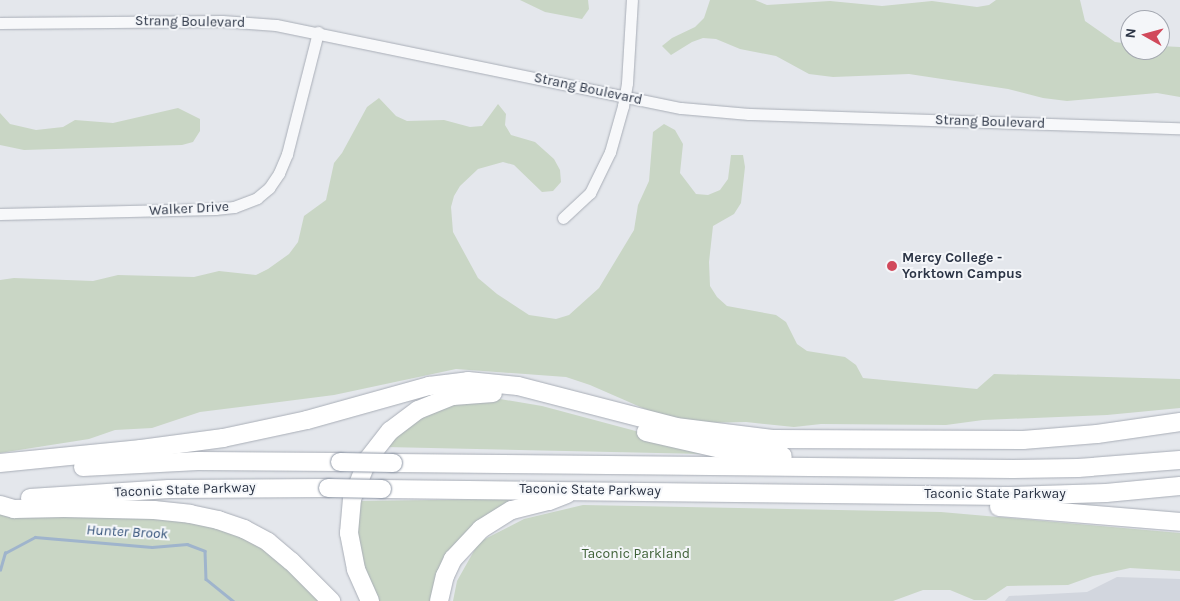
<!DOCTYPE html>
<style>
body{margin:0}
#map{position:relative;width:1180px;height:601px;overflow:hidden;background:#e4e7ec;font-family:Karla,sans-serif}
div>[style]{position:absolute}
.built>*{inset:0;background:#d2d6de}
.green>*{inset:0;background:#c9d6c5}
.stream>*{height:2.5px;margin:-1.25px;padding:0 1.25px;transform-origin:1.25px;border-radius:1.25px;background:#9fb4cc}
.roads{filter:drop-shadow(0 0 1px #a9aeb7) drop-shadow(0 0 1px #a9aeb7)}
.minor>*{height:11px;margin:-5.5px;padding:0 5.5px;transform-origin:5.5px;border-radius:5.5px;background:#f7f8fa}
.highway>*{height:18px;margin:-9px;padding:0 9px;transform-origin:9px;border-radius:9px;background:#fff}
.bridges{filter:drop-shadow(0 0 1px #8b94a3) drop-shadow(0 0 1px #8b94a3)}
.highway-bridge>*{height:18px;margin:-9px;padding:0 9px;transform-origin:9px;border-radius:9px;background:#fff}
.dots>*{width:14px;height:14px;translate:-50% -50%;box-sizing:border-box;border:2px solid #f4f6f9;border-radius:50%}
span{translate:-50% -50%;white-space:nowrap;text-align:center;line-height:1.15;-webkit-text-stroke:4px #f4f6f9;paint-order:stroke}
.street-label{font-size:14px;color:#2b3445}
.poi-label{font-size:14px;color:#2b3445;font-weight:700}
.left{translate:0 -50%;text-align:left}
.park-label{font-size:14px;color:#3f6138}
.water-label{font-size:15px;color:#34527a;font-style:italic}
.north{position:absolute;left:1120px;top:10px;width:50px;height:50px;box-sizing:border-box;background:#f4f6f9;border:1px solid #a4a8b1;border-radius:50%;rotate:277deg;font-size:14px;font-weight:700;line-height:20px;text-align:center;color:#2b3445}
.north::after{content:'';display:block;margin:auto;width:18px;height:22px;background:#d1495b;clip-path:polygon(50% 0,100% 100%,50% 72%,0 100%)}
</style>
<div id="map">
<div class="built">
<div style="clip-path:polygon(1117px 577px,1180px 579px,1180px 601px,1005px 601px,1009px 596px,1087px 592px)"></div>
</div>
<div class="green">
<div style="clip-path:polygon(520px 0,588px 0,589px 9px,582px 19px,545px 12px)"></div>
<div style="clip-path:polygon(710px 0,755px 0,767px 5px,830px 1px,882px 6px,932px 1px,977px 7px,989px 5px,996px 0,1080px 0,1085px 21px,1115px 42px,1130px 44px,1130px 50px,1160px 50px,1160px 46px,1180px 47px,1180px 97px,1157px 93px,1067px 101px,1043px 98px,1008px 89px,909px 74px,833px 77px,809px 74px,776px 56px,740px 49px,716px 39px,703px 38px,692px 42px,671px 55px,662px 46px,672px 38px,695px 27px,704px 18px)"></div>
<div style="clip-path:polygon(379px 98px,396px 116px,407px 121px,444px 120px,470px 127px,482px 126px,498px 104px,506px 114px,505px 125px,511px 135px,535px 142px,554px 159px,560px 170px,561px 182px,553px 191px,542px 192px,514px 165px,503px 162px,478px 169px,460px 186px,454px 196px,451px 207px,453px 232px,478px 278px,497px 294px,529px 315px,556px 319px,569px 315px,599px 288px,634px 230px,638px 205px,649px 181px,653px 132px,664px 124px,675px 130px,683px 144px,680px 173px,696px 194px,708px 195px,720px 190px,728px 179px,731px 155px,743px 155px,745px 167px,741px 203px,734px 214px,713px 226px,709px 262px,710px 286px,717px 297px,727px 306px,776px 315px,786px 322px,797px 344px,807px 351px,845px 357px,856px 365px,863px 378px,977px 389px,994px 374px,1180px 379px,1180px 408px,1107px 415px,983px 420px,946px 425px,821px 424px,794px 427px,746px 422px,698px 423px,661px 416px,590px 385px,566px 377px,456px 369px,334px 395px,200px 412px,152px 428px,115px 430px,89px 439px,0 453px,0 280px,14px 278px,93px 281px,118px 275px,194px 277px,219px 271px,256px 275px,268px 269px,289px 254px,298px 242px,304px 216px,326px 200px,334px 163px,342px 153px,367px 107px)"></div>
<div style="clip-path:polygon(178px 108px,200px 119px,200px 131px,193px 142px,182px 145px,24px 150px,0 145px,0 113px,10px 124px,36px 130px,63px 127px,75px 120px,113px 123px)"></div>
<div style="clip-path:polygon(488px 397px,542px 406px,703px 449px,704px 454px,386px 447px,415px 418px,458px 399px)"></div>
<div style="clip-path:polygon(507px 499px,511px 503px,478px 525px,434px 601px,379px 601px,369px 585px,354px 528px,357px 501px)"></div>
<div style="clip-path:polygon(583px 505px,941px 512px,1180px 533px,1180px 571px,1130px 568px,1093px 576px,1068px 585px,1007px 586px,986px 600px,974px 600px,950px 590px,923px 590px,893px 601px,453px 601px,457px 581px,479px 542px,524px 519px)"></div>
<div style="clip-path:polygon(43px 513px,178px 517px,249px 536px,325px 601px,0 601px,0 514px)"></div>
</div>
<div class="stream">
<div style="left:0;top:570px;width:18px;rotate:-74deg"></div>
<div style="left:5px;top:553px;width:34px;rotate:-28deg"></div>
<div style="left:35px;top:537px;width:117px;rotate:4.9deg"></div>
<div style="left:152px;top:547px;width:35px;rotate:-5deg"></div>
<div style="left:187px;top:544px;width:19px;rotate:21deg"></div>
<div style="left:205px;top:551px;width:28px;rotate:88deg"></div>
<div style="left:206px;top:579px;width:35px;rotate:39deg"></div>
</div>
<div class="roads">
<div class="minor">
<div style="left:0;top:23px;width:222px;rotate:-0.5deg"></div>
<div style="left:222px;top:21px;width:54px;rotate:4.2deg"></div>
<div style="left:276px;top:25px;width:413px;rotate:11.6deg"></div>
<div style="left:681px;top:108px;width:68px;rotate:5deg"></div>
<div style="left:749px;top:114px;width:431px;rotate:1.9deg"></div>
<div style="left:0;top:214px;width:215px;rotate:-1.3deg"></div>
<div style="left:215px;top:209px;width:19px;rotate:-6deg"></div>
<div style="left:234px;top:207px;width:25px;rotate:-21deg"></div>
<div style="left:257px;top:198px;width:16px;rotate:-40deg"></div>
<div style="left:269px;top:188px;width:18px;rotate:-56deg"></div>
<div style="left:279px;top:173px;width:21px;rotate:-67deg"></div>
<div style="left:287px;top:154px;width:126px;rotate:-75.7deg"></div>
<div style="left:563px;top:218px;width:37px;rotate:-43deg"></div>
<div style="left:590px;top:193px;width:46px;rotate:-64deg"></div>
<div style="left:610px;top:152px;width:48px;rotate:-74.2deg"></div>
<div style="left:623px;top:106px;width:23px;rotate:-80deg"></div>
<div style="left:627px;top:83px;width:83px;rotate:-86.6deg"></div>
</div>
<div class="highway">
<div style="left:646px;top:432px;width:81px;rotate:12.8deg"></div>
<div style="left:725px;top:450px;width:58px;rotate:5.9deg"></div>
<div style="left:0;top:463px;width:142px;rotate:-5.7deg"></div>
<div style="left:141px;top:449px;width:83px;rotate:-7.6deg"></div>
<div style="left:223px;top:438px;width:86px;rotate:-12.1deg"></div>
<div style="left:307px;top:420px;width:127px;rotate:-15.6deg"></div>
<div style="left:429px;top:386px;width:39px;rotate:-7deg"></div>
<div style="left:468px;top:381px;width:50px;rotate:5.7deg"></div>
<div style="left:518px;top:386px;width:163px;rotate:14.5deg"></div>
<div style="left:676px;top:427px;width:97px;rotate:7.1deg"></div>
<div style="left:772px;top:439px;width:251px;rotate:0.2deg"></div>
<div style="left:1023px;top:440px;width:74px;rotate:-4.6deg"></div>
<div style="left:1097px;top:434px;width:84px;rotate:-8.2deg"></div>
<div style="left:393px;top:463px;width:620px;rotate:0.55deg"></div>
<div style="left:1013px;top:469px;width:65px;rotate:-0.9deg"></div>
<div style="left:1078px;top:468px;width:102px;rotate:-4.5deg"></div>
<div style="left:83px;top:467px;width:115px;rotate:-3deg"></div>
<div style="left:198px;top:461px;width:142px;rotate:0.4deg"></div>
<div style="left:382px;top:489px;width:627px;rotate:0.64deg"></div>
<div style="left:1009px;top:496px;width:97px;rotate:-1.8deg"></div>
<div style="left:1106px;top:493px;width:74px;rotate:-5.4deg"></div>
<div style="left:30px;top:498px;width:139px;rotate:-3.7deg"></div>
<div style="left:169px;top:489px;width:159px;rotate:-0.4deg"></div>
<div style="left:0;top:505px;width:15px;rotate:16deg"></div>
<div style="left:14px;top:509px;width:50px;rotate:-1.1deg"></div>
<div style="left:64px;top:508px;width:90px;rotate:1.3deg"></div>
<div style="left:154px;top:510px;width:36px;rotate:6deg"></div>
<div style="left:190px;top:514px;width:29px;rotate:12deg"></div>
<div style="left:218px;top:520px;width:28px;rotate:19deg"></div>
<div style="left:244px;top:529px;width:27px;rotate:28deg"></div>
<div style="left:268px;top:542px;width:30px;rotate:40deg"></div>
<div style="left:291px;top:561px;width:57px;rotate:45deg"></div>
<div style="left:999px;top:507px;width:182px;rotate:4.7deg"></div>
<div style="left:370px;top:601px;width:35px;rotate:-114deg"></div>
<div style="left:356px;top:569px;width:37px;rotate:-101deg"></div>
<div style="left:349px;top:533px;width:34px;rotate:-85deg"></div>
<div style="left:352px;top:499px;width:43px;rotate:-68.2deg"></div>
<div style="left:368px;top:459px;width:36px;rotate:-52deg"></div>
<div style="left:390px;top:431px;width:35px;rotate:-37deg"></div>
<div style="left:418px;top:410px;width:38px;rotate:-22deg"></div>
<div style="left:453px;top:396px;width:40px;rotate:-4.3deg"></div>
<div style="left:439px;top:601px;width:26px;rotate:-77deg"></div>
<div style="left:445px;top:576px;width:19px;rotate:-65deg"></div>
<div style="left:453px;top:559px;width:41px;rotate:-47deg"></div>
<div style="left:481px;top:529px;width:36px;rotate:-32deg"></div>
<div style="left:512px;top:510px;width:38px;rotate:-14deg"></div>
<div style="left:549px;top:501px;width:19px;rotate:-21deg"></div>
</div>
</div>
<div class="bridges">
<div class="highway-bridge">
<div style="left:340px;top:462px;width:53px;rotate:1.1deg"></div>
<div style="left:328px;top:488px;width:54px;rotate:1.1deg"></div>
</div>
</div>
<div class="dots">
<div style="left:892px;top:266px;background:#d1495b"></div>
</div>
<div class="street-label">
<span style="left:190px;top:22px;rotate:1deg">Strang Boulevard</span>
<span style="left:588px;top:89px;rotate:12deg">Strang Boulevard</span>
<span style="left:990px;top:122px;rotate:2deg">Strang Boulevard</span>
<span style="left:189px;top:209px;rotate:-3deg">Walker Drive</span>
<span style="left:185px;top:490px;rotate:-2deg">Taconic State Parkway</span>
<span style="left:590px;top:490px;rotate:1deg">Taconic State Parkway</span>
<span style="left:995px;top:494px">Taconic State Parkway</span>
</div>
<div class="poi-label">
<span class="left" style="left:902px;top:266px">Mercy College -<br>Yorktown Campus</span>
</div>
<div class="park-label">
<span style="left:636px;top:554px">Taconic Parkland</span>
</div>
<div class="water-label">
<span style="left:127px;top:532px;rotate:3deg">Hunter Brook</span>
</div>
<div class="north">N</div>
</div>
